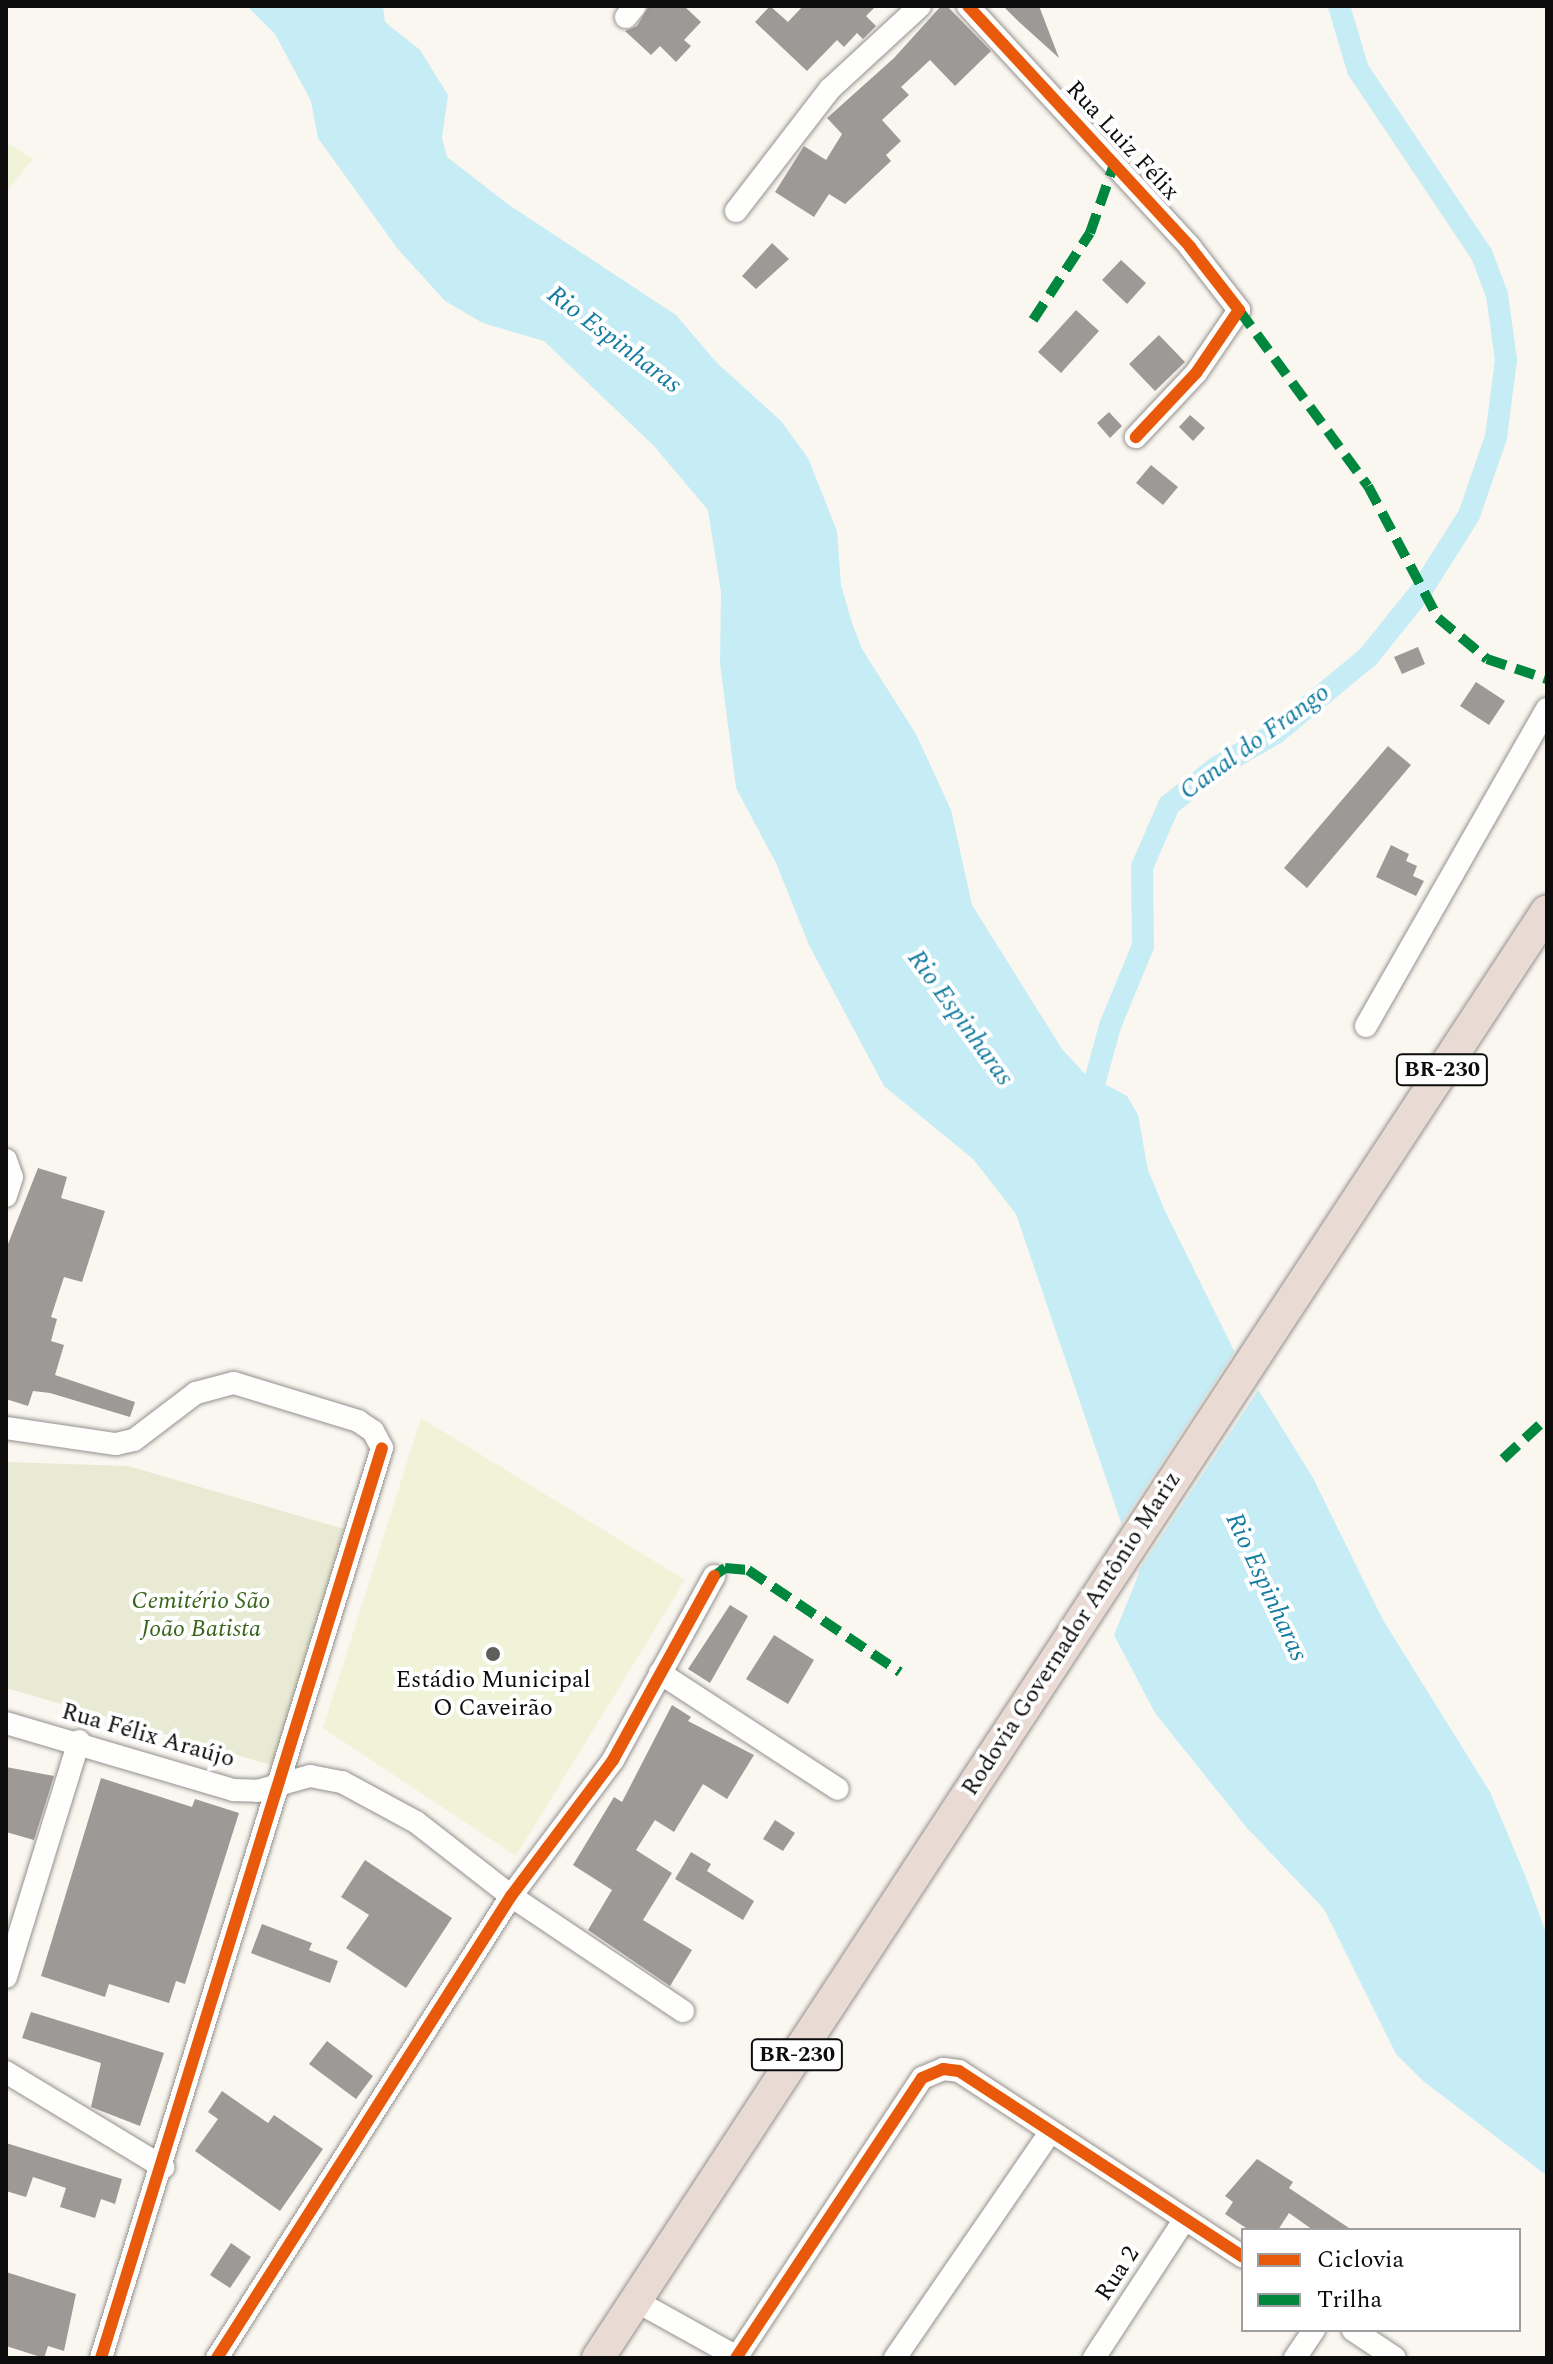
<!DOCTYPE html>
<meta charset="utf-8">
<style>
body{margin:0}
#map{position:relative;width:1553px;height:2364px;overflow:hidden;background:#faf6f0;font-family:Spectral,serif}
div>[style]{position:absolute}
.cemetery>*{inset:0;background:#e9ead3}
.pitch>*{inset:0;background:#f1f3d9}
.water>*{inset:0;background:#c6edf5}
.pier>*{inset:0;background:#faf6f0}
.canal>*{height:22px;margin:-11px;padding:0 11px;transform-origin:11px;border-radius:11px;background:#c6edf5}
.building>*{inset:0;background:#9d9996}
.roads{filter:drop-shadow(0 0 2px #93918f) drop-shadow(0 0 2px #93918f)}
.minor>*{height:22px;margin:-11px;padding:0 11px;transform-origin:11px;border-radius:11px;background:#fefefd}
.highway>*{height:32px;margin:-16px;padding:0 16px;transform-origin:16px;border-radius:16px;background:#e9dad4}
.quiet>*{height:10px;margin-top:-5px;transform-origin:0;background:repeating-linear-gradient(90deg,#00873e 0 20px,transparent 0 30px)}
.cycleway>*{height:12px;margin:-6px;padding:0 6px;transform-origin:6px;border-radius:6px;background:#e8590c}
.dots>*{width:22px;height:22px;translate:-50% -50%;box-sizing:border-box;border:4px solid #fff;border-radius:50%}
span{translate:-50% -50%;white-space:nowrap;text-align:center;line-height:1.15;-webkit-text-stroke:8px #fff;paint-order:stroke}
.shield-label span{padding:2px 6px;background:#fff;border:2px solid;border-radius:6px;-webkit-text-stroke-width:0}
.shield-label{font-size:22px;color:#0c0c0c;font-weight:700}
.street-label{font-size:24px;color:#0c0c0c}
.park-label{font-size:24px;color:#38641b;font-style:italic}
.poi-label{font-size:24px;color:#0c0c0c}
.water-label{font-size:26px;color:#137ca0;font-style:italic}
.frame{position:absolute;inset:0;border:8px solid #0c0c0c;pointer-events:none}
.legend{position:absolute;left:1241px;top:2228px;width:280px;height:104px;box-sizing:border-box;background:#fff;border:2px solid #9e9e9e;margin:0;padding:10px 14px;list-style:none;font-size:24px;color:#0c0c0c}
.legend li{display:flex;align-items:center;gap:16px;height:40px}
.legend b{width:40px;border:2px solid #9e9e9e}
</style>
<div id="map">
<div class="cemetery">
<div style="clip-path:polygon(6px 1462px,128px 1466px,344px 1529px,275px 1766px,6px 1688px)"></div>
</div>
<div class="pitch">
<div style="clip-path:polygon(6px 142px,33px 159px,8px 190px,6px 189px)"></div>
<div style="clip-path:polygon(421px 1418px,685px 1580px,516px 1856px,323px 1728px)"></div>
</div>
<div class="water">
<div style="clip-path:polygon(247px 6px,383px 6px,385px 22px,420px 50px,448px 95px,442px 138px,447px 157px,509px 205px,676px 315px,717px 363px,781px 421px,808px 458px,837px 531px,841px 585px,852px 623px,862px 649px,916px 734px,951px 810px,972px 905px,1062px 1049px,1084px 1073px,1127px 1096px,1138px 1115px,1148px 1170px,1165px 1211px,1243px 1369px,1129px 1546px,1016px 1214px,973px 1159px,884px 1086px,809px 945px,776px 863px,736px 788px,720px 663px,721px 592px,708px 510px,654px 446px,544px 341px,483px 323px,445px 301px,397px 248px,318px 138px,311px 101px,275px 34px)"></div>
<div style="clip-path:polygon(1248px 1373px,1313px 1478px,1383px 1620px,1490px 1792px,1527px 1880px,1547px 1936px,1547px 2176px,1422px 2080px,1396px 2054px,1324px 1909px,1247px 1828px,1155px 1713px,1114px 1635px,1139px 1573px,1132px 1553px)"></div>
</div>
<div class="pier">
<div style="clip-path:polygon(1236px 1349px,1261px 1386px,1130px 1584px,1135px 1573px,1119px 1527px)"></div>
</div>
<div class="canal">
<div style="left:1088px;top:1107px;width:84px;rotate:-74.8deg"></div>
<div style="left:1110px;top:1026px;width:87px;rotate:-67.6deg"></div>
<div style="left:1143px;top:946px;width:79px;rotate:-90.7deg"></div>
<div style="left:1142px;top:867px;width:68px;rotate:-66.5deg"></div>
<div style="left:1169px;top:805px;width:61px;rotate:-38.4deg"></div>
<div style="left:1217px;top:767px;width:68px;rotate:-30deg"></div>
<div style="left:1276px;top:733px;width:119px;rotate:-39.6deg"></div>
<div style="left:1368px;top:657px;width:85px;rotate:-51.2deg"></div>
<div style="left:1421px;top:591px;width:90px;rotate:-57.7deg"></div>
<div style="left:1469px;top:515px;width:83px;rotate:-70.9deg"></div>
<div style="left:1496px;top:437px;width:78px;rotate:-82.6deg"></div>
<div style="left:1506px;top:360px;width:66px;rotate:-97.9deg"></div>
<div style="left:1497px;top:295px;width:43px;rotate:-110.6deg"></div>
<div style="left:1482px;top:255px;width:223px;rotate:-123.8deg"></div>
<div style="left:1358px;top:70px;width:67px;rotate:-106.5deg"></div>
</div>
<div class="building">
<div style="clip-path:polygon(649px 6px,684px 6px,701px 22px,684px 40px,691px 46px,676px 62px,660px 46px,651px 55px,625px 31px,637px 26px)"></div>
<div style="clip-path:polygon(770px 6px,788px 22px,803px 6px,876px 6px,866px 16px,876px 26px,863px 39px,857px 33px,844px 47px,837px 40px,807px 71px,755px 22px)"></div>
<div style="clip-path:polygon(941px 6px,947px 6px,991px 51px,955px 86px,930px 60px,901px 87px,909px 95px,882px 120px,901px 141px,886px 155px,891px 161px,845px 204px,829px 194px,814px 217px,775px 192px,804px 146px,826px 160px,842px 134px,827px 118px,894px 58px)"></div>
<div style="clip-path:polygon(1003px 6px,1039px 6px,1059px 58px,1018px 21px)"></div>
<div style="clip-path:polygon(772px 243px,789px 259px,756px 289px,742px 276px)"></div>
<div style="clip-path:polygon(1121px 260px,1146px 283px,1127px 304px,1102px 280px)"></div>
<div style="clip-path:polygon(1076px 310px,1099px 331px,1061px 373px,1038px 352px)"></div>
<div style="clip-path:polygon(1159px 335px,1185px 362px,1155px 391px,1129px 364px)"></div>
<div style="clip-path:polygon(1109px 412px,1122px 426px,1110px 438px,1097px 423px)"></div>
<div style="clip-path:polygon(1190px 415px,1205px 428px,1193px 441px,1179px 427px)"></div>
<div style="clip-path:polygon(1151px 465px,1178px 487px,1163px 505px,1136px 483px)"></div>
<div style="clip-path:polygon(1418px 647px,1425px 664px,1402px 674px,1394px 657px)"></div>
<div style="clip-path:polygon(1476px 682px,1505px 701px,1489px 725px,1460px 706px)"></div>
<div style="clip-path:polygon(1388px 746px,1411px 765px,1307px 888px,1284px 868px)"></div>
<div style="clip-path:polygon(1391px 845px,1409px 854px,1406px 861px,1417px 866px,1413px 876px,1424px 881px,1416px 896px,1376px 877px)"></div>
<div style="clip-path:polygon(38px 1168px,67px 1177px,61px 1198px,105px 1211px,82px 1282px,64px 1277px,51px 1317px,57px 1319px,51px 1341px,64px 1345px,55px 1375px,135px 1402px,130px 1417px,50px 1393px,33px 1391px,28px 1406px,6px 1399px,6px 1249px)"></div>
<div style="clip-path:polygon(730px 1605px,748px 1616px,710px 1683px,688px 1669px)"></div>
<div style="clip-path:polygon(774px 1635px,814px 1660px,788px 1704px,746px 1679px)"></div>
<div style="clip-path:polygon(672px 1705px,691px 1717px,688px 1721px,754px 1755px,727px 1799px,703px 1784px,674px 1832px,655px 1820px,636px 1850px,672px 1873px,643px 1920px,692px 1950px,670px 1986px,588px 1930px,612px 1890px,573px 1865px,614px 1797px,622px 1802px)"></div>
<div style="clip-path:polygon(6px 1767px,54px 1776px,34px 1840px,6px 1832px)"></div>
<div style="clip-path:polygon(101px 1778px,192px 1807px,195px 1799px,239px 1813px,185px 1984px,176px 1981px,169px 2003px,109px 1984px,105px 1997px,41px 1976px)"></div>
<div style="clip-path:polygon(775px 1820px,795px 1833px,783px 1851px,763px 1839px)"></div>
<div style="clip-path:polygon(691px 1852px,711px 1864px,707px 1871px,754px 1901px,743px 1920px,675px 1879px)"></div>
<div style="clip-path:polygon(365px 1860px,452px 1918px,406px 1988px,346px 1948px,369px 1915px,341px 1897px)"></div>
<div style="clip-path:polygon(262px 1924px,312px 1943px,309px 1950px,338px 1961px,330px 1983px,251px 1953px)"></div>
<div style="clip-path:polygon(31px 2012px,164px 2053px,140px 2126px,91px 2107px,101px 2063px,22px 2038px)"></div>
<div style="clip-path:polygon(327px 2041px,373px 2076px,356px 2099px,309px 2064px)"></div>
<div style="clip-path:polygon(222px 2091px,268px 2123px,274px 2115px,323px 2149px,280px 2211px,195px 2151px,218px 2119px,208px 2112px)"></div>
<div style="clip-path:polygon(6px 2143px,122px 2179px,115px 2204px,101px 2199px,95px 2218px,60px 2207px,66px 2188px,33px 2177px,26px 2197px,6px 2191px)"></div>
<div style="clip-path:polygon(1257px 2159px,1293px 2182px,1289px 2188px,1352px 2230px,1313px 2230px,1289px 2213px,1278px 2230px,1249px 2230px,1225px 2214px,1233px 2202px,1225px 2196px)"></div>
<div style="clip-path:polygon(231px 2243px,251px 2257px,230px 2288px,210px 2275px)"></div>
<div style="clip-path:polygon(6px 2272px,76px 2294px,64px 2351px,48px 2346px,44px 2358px,6px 2346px)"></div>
</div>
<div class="roads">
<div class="minor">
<div style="left:968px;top:6px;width:328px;rotate:47.3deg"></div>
<div style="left:1190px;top:247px;width:80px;rotate:52.1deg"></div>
<div style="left:1239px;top:310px;width:76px;rotate:124.3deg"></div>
<div style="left:1196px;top:373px;width:88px;rotate:133.2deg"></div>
<div style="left:626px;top:17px;width:14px;rotate:-51deg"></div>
<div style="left:736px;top:211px;width:154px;rotate:-52.4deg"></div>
<div style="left:830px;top:89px;width:122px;rotate:-42.7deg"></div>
<div style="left:1366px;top:1026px;width:365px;rotate:-60.3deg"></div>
<div style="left:6px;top:1160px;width:18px;rotate:71deg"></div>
<div style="left:12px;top:1177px;width:20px;rotate:108deg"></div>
<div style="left:6px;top:1428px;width:111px;rotate:8.3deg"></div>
<div style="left:116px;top:1444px;width:18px;rotate:-13deg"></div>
<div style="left:134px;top:1440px;width:78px;rotate:-37.2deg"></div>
<div style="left:196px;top:1393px;width:39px;rotate:-15deg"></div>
<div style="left:234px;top:1383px;width:130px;rotate:17deg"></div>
<div style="left:358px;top:1421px;width:18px;rotate:34deg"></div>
<div style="left:373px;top:1431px;width:19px;rotate:62deg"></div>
<div style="left:382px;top:1448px;width:952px;rotate:107.16deg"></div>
<div style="left:660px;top:1673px;width:212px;rotate:33.1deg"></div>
<div style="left:6px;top:1723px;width:238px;rotate:16.4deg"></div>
<div style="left:234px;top:1790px;width:23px;rotate:2deg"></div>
<div style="left:257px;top:1791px;width:55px;rotate:-15.8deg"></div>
<div style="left:310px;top:1776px;width:33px;rotate:11deg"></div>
<div style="left:342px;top:1782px;width:84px;rotate:28.4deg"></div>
<div style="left:416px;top:1822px;width:120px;rotate:37.9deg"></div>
<div style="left:511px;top:1896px;width:207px;rotate:33.8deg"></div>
<div style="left:6px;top:1977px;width:247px;rotate:-72.8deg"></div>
<div style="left:6px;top:2072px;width:184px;rotate:31.2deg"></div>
<div style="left:636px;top:2301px;width:118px;rotate:29deg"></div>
<div style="left:1353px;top:2330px;width:50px;rotate:33.7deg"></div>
<div style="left:217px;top:2358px;width:548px;rotate:-57.53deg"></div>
<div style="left:511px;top:1896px;width:170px;rotate:-53.1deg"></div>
<div style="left:613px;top:1760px;width:210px;rotate:-61.2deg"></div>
<div style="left:736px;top:2358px;width:336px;rotate:-56.4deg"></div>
<div style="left:922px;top:2078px;width:23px;rotate:-23deg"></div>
<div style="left:943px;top:2069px;width:16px;rotate:7deg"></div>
<div style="left:959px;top:2071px;width:339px;rotate:33.2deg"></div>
<div style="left:895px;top:2358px;width:275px;rotate:-55.5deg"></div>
<div style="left:1094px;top:2358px;width:166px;rotate:-56.8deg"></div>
<div style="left:1295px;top:2358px;width:34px;rotate:-56deg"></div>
</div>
<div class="highway">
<div style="left:598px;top:2358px;width:1730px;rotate:-56.74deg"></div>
</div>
</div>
<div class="quiet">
<div style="left:1239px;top:310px;width:218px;rotate:53.8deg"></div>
<div style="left:1368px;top:486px;width:149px;rotate:62.1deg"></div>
<div style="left:1438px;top:618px;width:64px;rotate:39.9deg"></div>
<div style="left:1487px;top:659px;width:63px;rotate:18.4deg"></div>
<div style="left:1033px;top:320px;width:104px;rotate:-56.8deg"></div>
<div style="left:1090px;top:233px;width:73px;rotate:-70.8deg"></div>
<div style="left:1503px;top:1459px;width:60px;rotate:-43deg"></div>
<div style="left:714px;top:1576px;width:14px;rotate:-36deg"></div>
<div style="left:725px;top:1568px;width:23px;rotate:5deg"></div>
<div style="left:748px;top:1570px;width:183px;rotate:33.9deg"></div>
</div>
<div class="cycleway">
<div style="left:968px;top:6px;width:328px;rotate:47.3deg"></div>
<div style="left:1190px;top:247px;width:80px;rotate:52.1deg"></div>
<div style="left:1239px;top:310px;width:76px;rotate:124.3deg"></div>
<div style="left:1196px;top:373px;width:88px;rotate:133.2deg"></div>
<div style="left:101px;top:2358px;width:952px;rotate:-72.84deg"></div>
<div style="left:217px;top:2358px;width:548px;rotate:-57.53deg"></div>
<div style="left:511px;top:1896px;width:170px;rotate:-53.1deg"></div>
<div style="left:613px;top:1760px;width:210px;rotate:-61.2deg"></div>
<div style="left:736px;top:2358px;width:336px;rotate:-56.4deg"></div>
<div style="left:922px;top:2078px;width:23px;rotate:-23deg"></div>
<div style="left:943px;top:2069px;width:16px;rotate:7deg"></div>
<div style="left:959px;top:2071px;width:339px;rotate:33.2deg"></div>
</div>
<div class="dots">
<div style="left:493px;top:1654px;background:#5f5e5c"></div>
</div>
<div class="shield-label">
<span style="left:1442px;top:1070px">BR-230</span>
<span style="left:797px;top:2055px">BR-230</span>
</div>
<div class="street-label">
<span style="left:1122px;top:141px;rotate:47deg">Rua Luiz Félix</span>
<span style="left:1072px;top:1634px;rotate:-57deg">Rodovia Governador Antônio Mariz</span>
<span style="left:148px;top:1736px;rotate:16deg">Rua Félix Araújo</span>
<span style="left:1118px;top:2274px;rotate:-57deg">Rua 2</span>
</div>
<div class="park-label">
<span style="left:201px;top:1616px">Cemitério São<br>João Batista</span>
</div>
<div class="poi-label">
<span style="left:493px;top:1695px">Estádio Municipal<br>O Caveirão</span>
</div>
<div class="water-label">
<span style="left:614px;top:340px;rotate:37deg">Rio Espinharas</span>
<span style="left:1255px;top:742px;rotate:-36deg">Canal do Frango</span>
<span style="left:960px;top:1018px;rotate:54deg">Rio Espinharas</span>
<span style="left:1266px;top:1587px;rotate:65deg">Rio Espinharas</span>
</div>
<div class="frame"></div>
<ul class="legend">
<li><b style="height:10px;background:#e8590c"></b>Ciclovia</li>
<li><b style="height:10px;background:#00873e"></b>Trilha</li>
</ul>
</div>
